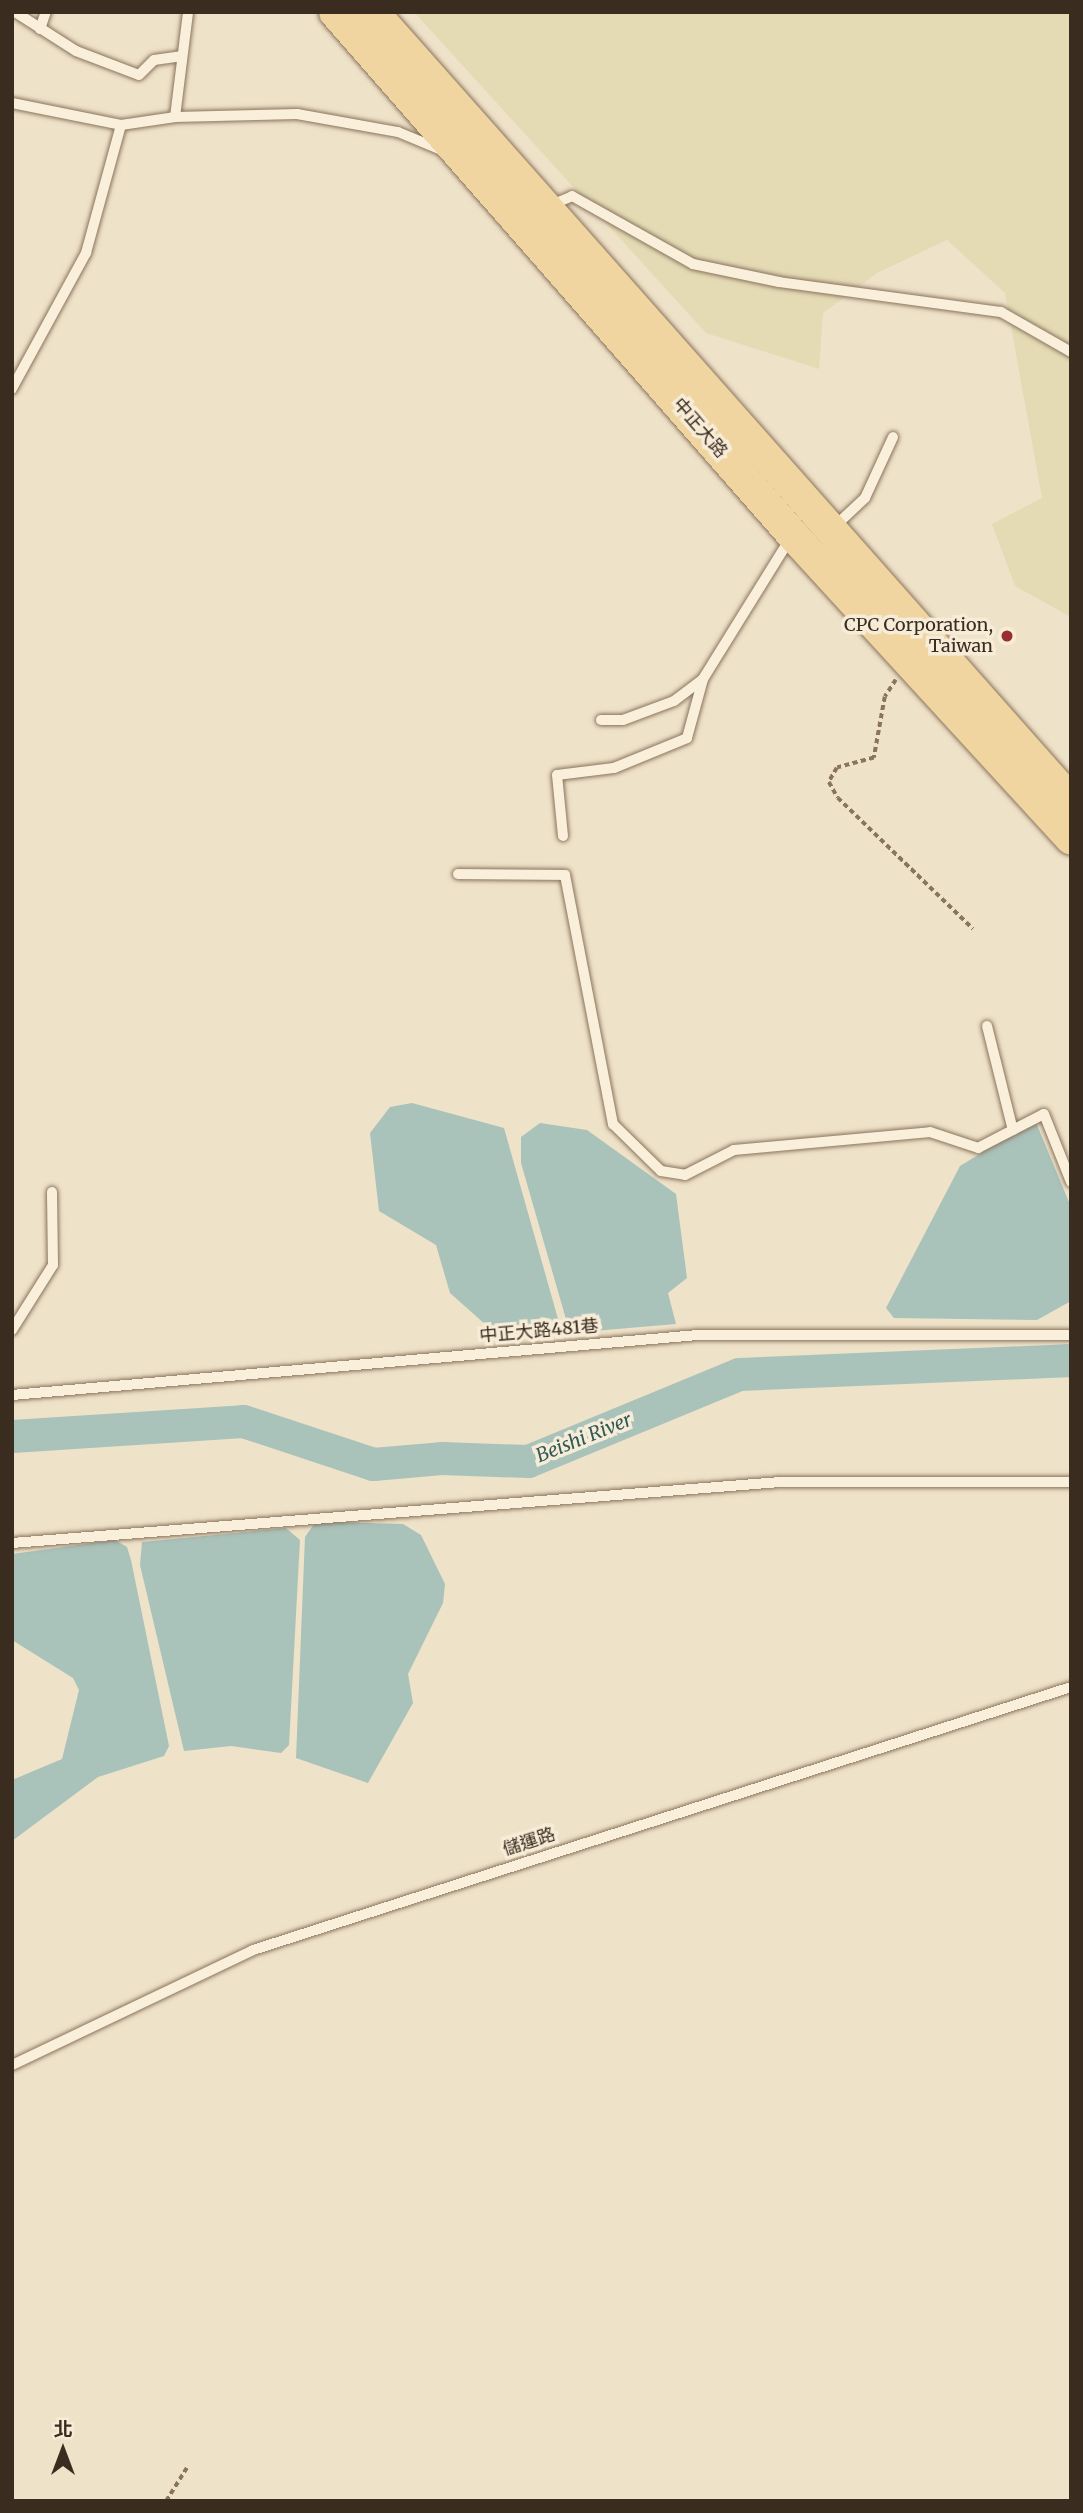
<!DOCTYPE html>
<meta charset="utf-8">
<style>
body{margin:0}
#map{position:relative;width:1083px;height:2513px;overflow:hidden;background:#eee2c8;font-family:Merriweather,"Noto Sans TC",serif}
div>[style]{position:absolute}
.farmland>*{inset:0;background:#e4dbb5}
.water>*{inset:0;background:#a9c2ba}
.river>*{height:33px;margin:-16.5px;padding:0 16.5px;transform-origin:16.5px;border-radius:16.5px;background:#a9c2ba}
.path>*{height:3.5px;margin-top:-1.75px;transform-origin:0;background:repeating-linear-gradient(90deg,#8a745d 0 5px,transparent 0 8.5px)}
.roads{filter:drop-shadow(0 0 2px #8a745d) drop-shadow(0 0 2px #8a745d)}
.lane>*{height:10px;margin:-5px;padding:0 5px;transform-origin:5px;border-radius:5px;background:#f9efdb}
.primary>*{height:32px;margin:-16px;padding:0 16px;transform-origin:16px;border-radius:16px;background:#f0d5a1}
.dots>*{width:19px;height:19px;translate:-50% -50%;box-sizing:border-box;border:4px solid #f6ecd7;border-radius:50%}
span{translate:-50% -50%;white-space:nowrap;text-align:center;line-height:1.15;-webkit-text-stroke:7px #f6ecd7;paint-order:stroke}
.street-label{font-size:18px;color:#3b2c20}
.poi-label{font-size:18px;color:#3b2c20}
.right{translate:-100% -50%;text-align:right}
.water-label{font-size:19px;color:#305a57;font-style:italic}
.frame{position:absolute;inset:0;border:14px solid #3b2c20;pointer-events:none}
.north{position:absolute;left:28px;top:2415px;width:70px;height:70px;-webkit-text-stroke:5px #f6ecd7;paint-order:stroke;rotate:0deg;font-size:19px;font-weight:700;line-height:28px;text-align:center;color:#3b2c20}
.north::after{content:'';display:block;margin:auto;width:24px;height:32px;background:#3b2c20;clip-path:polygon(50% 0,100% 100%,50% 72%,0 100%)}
</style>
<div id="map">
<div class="farmland">
<div style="clip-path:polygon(414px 12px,1071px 12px,1071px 617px,1015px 586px,992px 524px,1042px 498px,1005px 293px,947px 240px,877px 273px,823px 313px,819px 369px,706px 333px)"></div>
</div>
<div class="water">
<div style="clip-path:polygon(412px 1103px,504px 1128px,560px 1326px,557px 1335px,495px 1333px,450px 1293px,436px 1245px,379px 1211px,370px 1133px,390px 1107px)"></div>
<div style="clip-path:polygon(1035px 1120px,1071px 1207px,1071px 1301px,1037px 1320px,894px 1318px,886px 1308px,960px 1166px)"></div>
<div style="clip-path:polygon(540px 1123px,587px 1130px,676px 1194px,687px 1278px,668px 1293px,676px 1324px,570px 1333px,521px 1163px,521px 1137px)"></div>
<div style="clip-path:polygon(333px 1522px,403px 1524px,421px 1535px,445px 1584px,443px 1603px,408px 1674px,413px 1703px,368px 1783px,296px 1758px,305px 1537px,314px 1524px)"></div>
<div style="clip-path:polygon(286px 1528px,300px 1540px,289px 1745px,281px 1753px,231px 1746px,184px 1751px,140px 1565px,142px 1542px)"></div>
<div style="clip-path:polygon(115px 1540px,127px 1547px,131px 1560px,169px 1746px,164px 1756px,98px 1777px,12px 1841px,12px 1780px,62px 1759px,79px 1690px,73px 1678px,12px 1640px,12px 1554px)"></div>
</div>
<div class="river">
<div style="left:12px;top:1436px;width:231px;rotate:-3.7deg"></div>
<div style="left:243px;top:1421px;width:137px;rotate:18.3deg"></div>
<div style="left:373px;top:1464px;width:68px;rotate:-5deg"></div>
<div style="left:441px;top:1458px;width:87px;rotate:2deg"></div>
<div style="left:528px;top:1461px;width:228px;rotate:-22.4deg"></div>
<div style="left:739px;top:1374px;width:332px;rotate:-2.4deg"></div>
</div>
<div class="path">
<div style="left:896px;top:680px;width:20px;rotate:123deg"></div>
<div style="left:885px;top:697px;width:62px;rotate:100.2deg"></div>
<div style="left:874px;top:758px;width:38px;rotate:165deg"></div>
<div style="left:837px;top:768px;width:16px;rotate:120deg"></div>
<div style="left:829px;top:782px;width:18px;rotate:61deg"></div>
<div style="left:838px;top:798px;width:188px;rotate:44.1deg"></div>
<div style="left:166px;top:2501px;width:39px;rotate:-58deg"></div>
</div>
<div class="roads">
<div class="lane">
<div style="left:15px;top:12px;width:72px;rotate:32.6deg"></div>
<div style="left:76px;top:51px;width:67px;rotate:20.9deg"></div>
<div style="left:139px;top:75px;width:21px;rotate:-45deg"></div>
<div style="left:154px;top:60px;width:27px;rotate:-8deg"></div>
<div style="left:40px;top:29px;width:18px;rotate:-71deg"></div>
<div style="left:12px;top:103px;width:111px;rotate:11.4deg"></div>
<div style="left:121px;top:125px;width:133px;rotate:105.3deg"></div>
<div style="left:86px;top:253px;width:155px;rotate:118.6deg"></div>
<div style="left:175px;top:117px;width:106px;rotate:-82.9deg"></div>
<div style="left:121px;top:125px;width:55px;rotate:-8.4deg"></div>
<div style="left:175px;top:117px;width:122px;rotate:-1.4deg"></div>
<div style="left:297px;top:114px;width:103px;rotate:10.1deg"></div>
<div style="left:398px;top:132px;width:50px;rotate:22.4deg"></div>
<div style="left:549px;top:206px;width:25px;rotate:-23deg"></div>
<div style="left:572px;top:196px;width:139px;rotate:29.3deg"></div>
<div style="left:693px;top:264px;width:88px;rotate:11.8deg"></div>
<div style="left:779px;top:282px;width:224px;rotate:7.7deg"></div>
<div style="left:1001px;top:312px;width:81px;rotate:29.7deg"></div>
<div style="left:833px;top:528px;width:44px;rotate:-43.2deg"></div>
<div style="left:865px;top:498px;width:67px;rotate:-65.3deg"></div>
<div style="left:601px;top:720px;width:22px"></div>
<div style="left:623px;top:720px;width:54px;rotate:-20.4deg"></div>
<div style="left:674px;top:701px;width:36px;rotate:-37deg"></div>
<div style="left:703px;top:679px;width:167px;rotate:-58.2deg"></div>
<div style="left:563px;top:836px;width:61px;rotate:-95.6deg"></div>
<div style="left:557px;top:775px;width:57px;rotate:-7deg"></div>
<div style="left:614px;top:768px;width:79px;rotate:-22.3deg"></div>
<div style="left:687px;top:738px;width:61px;rotate:-74.8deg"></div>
<div style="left:458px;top:874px;width:107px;rotate:0.5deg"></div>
<div style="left:565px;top:875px;width:254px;rotate:79.1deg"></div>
<div style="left:613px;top:1124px;width:67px;rotate:44.4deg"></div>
<div style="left:661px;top:1171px;width:24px;rotate:9deg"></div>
<div style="left:685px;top:1175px;width:55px;rotate:-27deg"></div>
<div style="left:734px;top:1150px;width:197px;rotate:-5.2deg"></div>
<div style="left:930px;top:1132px;width:51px;rotate:18.4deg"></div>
<div style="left:978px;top:1148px;width:74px;rotate:-27.3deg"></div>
<div style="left:1044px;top:1114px;width:73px;rotate:68.3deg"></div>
<div style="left:987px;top:1026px;width:107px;rotate:76deg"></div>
<div style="left:12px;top:1330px;width:77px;rotate:-57.8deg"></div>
<div style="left:53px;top:1265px;width:73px;rotate:-90.8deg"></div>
<div style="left:12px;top:1395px;width:689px;rotate:-5deg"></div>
<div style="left:698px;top:1335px;width:373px"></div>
<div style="left:12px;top:1543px;width:771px;rotate:-4.54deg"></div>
<div style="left:781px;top:1482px;width:290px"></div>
<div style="left:12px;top:2065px;width:267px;rotate:-25.5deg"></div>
<div style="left:253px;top:1950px;width:859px;rotate:-17.82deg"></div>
</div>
<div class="primary">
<div style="left:335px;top:12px;width:694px;rotate:48.8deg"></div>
<div style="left:792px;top:534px;width:413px;rotate:47.5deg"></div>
<div style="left:373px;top:12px;width:1053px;rotate:48.5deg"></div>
</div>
</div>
<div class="dots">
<div style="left:1007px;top:636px;background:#992d30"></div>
</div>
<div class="street-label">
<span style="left:700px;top:428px;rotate:49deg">中正大路</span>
<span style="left:539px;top:1331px;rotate:-5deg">中正大路481巷</span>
<span style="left:529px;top:1842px;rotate:-18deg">儲運路</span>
</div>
<div class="poi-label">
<span class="right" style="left:993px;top:636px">CPC Corporation,<br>Taiwan</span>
</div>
<div class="water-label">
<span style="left:584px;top:1438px;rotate:-22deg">Beishi River</span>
</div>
<div class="frame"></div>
<div class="north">北</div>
</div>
